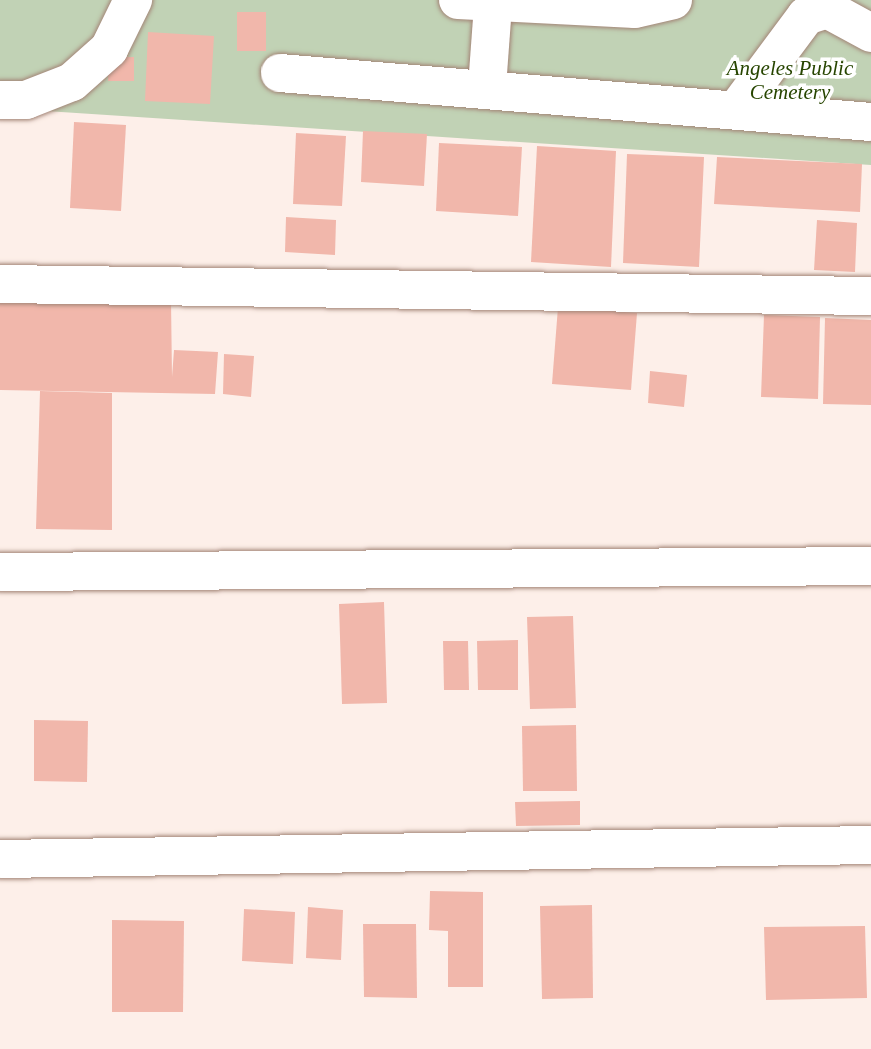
<!DOCTYPE html>
<style>
body{margin:0}
#map{position:relative;width:871px;height:1049px;overflow:hidden;background:#fdefe9;font-family:Georgia,serif}
div>[style]{position:absolute}
.green>*{inset:0;background:#c1d2b5}
.building>*{inset:0;background:#f1b7ab}
.roads{filter:drop-shadow(0 0 2px #a38577) drop-shadow(0 0 2px #a38577)}
.minor>*{height:38px;margin:-19px;padding:0 19px;transform-origin:19px;border-radius:19px;background:#fff}
span{translate:-50% -50%;white-space:nowrap;text-align:center;line-height:1.15;-webkit-text-stroke:7px #fff;paint-order:stroke}
.park-label{font-size:21px;color:#274500;font-style:italic}
</style>
<div id="map">
<div class="green">
<div style="clip-path:polygon(0 0,871px 0,871px 165px,0 108px)"></div>
</div>
<div class="building">
<div style="clip-path:polygon(237px 12px,266px 12px,266px 51px,237px 51px)"></div>
<div style="clip-path:polygon(148px 32px,214px 36px,210px 104px,145px 101px)"></div>
<div style="clip-path:polygon(109px 57px,134px 57px,134px 81px,108px 81px)"></div>
<div style="clip-path:polygon(74px 122px,126px 125px,121px 211px,70px 208px)"></div>
<div style="clip-path:polygon(363px 131px,427px 134px,424px 186px,361px 182px)"></div>
<div style="clip-path:polygon(296px 133px,346px 136px,342px 206px,293px 204px)"></div>
<div style="clip-path:polygon(439px 143px,522px 147px,518px 216px,436px 211px)"></div>
<div style="clip-path:polygon(537px 146px,616px 151px,611px 267px,531px 262px)"></div>
<div style="clip-path:polygon(627px 154px,704px 157px,699px 267px,623px 263px)"></div>
<div style="clip-path:polygon(717px 157px,862px 164px,860px 212px,714px 204px)"></div>
<div style="clip-path:polygon(286px 217px,336px 220px,335px 255px,285px 252px)"></div>
<div style="clip-path:polygon(817px 220px,857px 223px,855px 272px,814px 270px)"></div>
<div style="clip-path:polygon(0 298px,171px 300px,172px 377px,174px 350px,218px 352px,215px 394px,0 390px)"></div>
<div style="clip-path:polygon(558px 307px,637px 313px,631px 390px,552px 384px)"></div>
<div style="clip-path:polygon(764px 315px,820px 317px,818px 399px,761px 397px)"></div>
<div style="clip-path:polygon(825px 318px,871px 320px,871px 405px,823px 404px)"></div>
<div style="clip-path:polygon(224px 354px,254px 356px,251px 397px,223px 394px)"></div>
<div style="clip-path:polygon(650px 371px,687px 375px,684px 407px,648px 403px)"></div>
<div style="clip-path:polygon(40px 391px,112px 393px,112px 530px,36px 529px)"></div>
<div style="clip-path:polygon(384px 602px,387px 703px,342px 704px,339px 604px)"></div>
<div style="clip-path:polygon(573px 616px,576px 708px,530px 709px,527px 617px)"></div>
<div style="clip-path:polygon(518px 640px,518px 690px,478px 690px,477px 641px)"></div>
<div style="clip-path:polygon(443px 641px,468px 641px,469px 690px,444px 690px)"></div>
<div style="clip-path:polygon(34px 720px,88px 721px,87px 782px,34px 781px)"></div>
<div style="clip-path:polygon(576px 725px,577px 791px,523px 791px,522px 726px)"></div>
<div style="clip-path:polygon(580px 801px,580px 825px,516px 826px,515px 802px)"></div>
<div style="clip-path:polygon(430px 891px,483px 892px,483px 987px,448px 987px,448px 931px,429px 930px)"></div>
<div style="clip-path:polygon(592px 905px,593px 998px,542px 999px,540px 906px)"></div>
<div style="clip-path:polygon(308px 907px,343px 910px,341px 960px,306px 958px)"></div>
<div style="clip-path:polygon(244px 909px,295px 912px,293px 964px,242px 961px)"></div>
<div style="clip-path:polygon(112px 920px,184px 921px,183px 1012px,112px 1012px)"></div>
<div style="clip-path:polygon(363px 924px,416px 924px,417px 998px,364px 997px)"></div>
<div style="clip-path:polygon(865px 926px,867px 998px,766px 1000px,764px 927px)"></div>
</div>
<div class="roads">
<div class="minor">
<div style="left:458px;top:0;width:177px;rotate:2.9deg"></div>
<div style="left:635px;top:9px;width:39px;rotate:-13deg"></div>
<div style="left:280px;top:73px;width:593px;rotate:4.74deg"></div>
<div style="left:487px;top:87px;width:81px;rotate:-85.8deg"></div>
<div style="left:0;top:100px;width:26px"></div>
<div style="left:26px;top:100px;width:49px;rotate:-21.4deg"></div>
<div style="left:72px;top:82px;width:50px;rotate:-41.7deg"></div>
<div style="left:109px;top:49px;width:55px;rotate:-63.9deg"></div>
<div style="left:736px;top:110px;width:117px;rotate:-53.3deg"></div>
<div style="left:806px;top:16px;width:22px;rotate:-18deg"></div>
<div style="left:827px;top:9px;width:50px;rotate:28.6deg"></div>
<div style="left:0;top:284px;width:871px;rotate:0.79deg"></div>
<div style="left:0;top:572px;width:871px;rotate:-0.39deg"></div>
<div style="left:0;top:859px;width:871px;rotate:-0.92deg"></div>
</div>
</div>
<div class="park-label">
<span style="left:790px;top:80px">Angeles Public<br>Cemetery</span>
</div>
</div>
